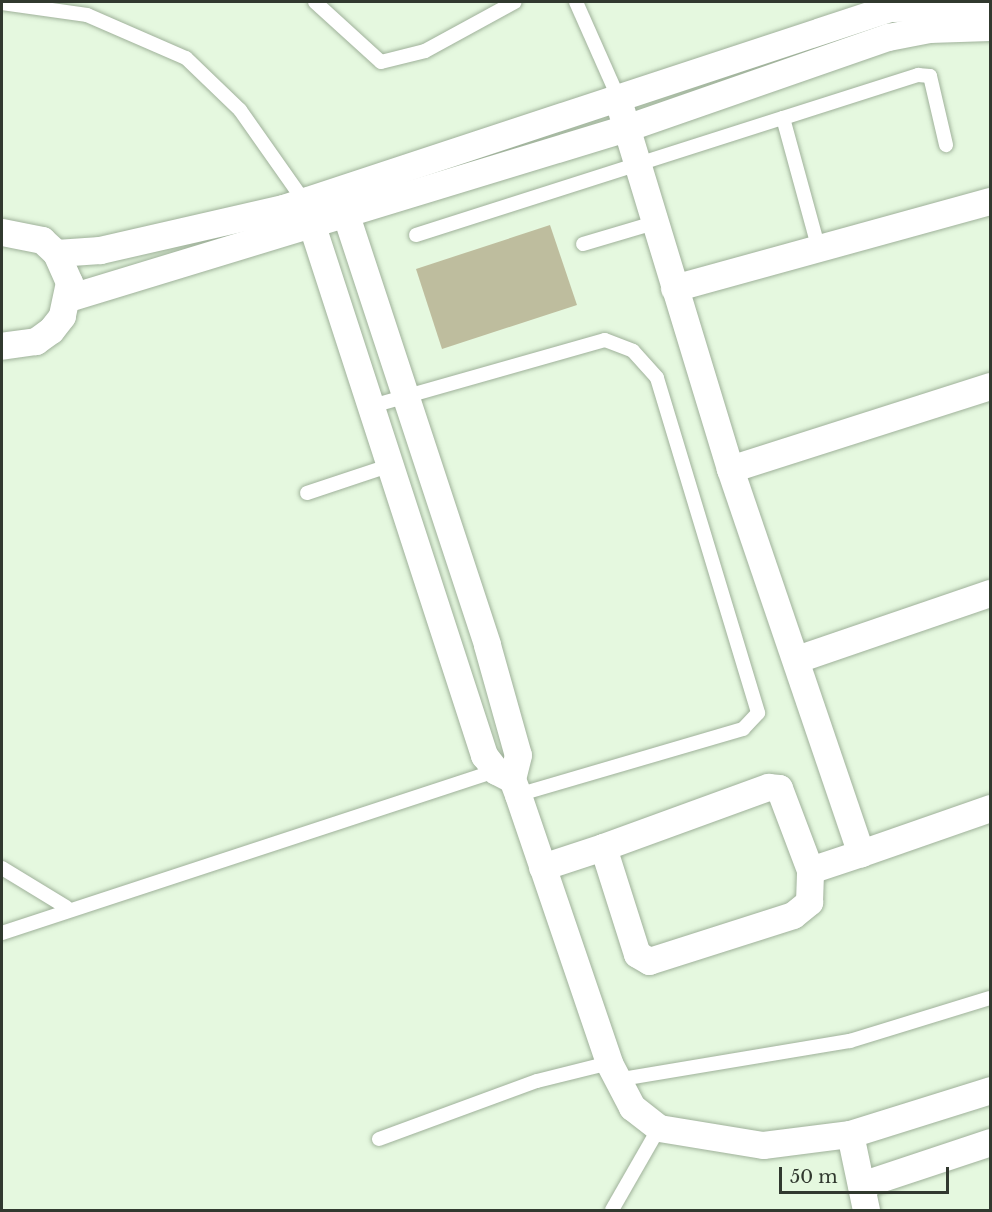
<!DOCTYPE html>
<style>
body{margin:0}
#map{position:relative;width:992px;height:1212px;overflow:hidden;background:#e5f8df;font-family:"Libre Baskerville",serif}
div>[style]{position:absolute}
.building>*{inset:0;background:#bebd9e}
.roads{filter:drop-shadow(0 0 2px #9fb19a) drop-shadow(0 0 2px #9fb19a)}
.service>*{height:14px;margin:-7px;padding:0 7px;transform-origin:7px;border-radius:7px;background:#fff}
.minor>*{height:27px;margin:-13.5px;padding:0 13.5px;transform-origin:13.5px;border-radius:13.5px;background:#fff}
span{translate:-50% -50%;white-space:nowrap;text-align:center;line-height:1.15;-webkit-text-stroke:4.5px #e5f8df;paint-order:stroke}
.frame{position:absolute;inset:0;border:3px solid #31392f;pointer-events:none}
.scale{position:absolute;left:779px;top:1167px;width:170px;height:27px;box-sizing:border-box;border:3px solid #31392f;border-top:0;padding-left:8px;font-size:18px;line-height:21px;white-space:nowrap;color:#31392f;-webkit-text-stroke:4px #e5f8df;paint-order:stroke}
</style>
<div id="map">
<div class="building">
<div style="clip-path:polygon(550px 225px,577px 305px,442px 349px,416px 269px)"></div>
</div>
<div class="roads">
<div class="service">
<div style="left:315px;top:2px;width:89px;rotate:42.3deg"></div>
<div style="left:381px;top:62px;width:45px;rotate:-14deg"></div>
<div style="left:425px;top:51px;width:102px;rotate:-28.6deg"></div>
<div style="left:576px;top:2px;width:104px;rotate:66.1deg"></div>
<div style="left:2px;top:3px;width:86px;rotate:8deg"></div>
<div style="left:87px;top:15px;width:108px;rotate:23.5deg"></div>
<div style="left:186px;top:58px;width:75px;rotate:43.9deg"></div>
<div style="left:240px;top:110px;width:111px;rotate:54.9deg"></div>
<div style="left:783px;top:118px;width:142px;rotate:-17.7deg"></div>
<div style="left:918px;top:75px;width:12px;rotate:5deg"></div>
<div style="left:930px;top:76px;width:71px;rotate:76.9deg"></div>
<div style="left:416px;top:235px;width:385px;rotate:-17.7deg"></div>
<div style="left:783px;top:118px;width:133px;rotate:74.7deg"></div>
<div style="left:583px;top:244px;width:74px;rotate:-16.5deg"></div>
<div style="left:372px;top:406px;width:242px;rotate:-15.8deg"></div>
<div style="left:605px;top:340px;width:30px;rotate:21deg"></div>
<div style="left:633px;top:351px;width:36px;rotate:48deg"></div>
<div style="left:657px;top:378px;width:350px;rotate:73.2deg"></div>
<div style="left:758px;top:713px;width:22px;rotate:133deg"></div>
<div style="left:743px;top:729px;width:234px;rotate:163.7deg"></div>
<div style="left:307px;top:493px;width:89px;rotate:-18.4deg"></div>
<div style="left:2px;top:868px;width:75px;rotate:31.4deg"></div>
<div style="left:2px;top:933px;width:522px;rotate:-18.19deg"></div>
<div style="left:616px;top:1080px;width:237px;rotate:-9.5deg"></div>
<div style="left:850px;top:1041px;width:146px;rotate:-17.1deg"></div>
<div style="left:379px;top:1139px;width:168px;rotate:-20.2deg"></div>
<div style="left:537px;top:1081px;width:74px;rotate:-14deg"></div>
<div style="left:612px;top:1210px;width:95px;rotate:-60.2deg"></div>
</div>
<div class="minor">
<div style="left:621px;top:110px;width:375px;rotate:73.1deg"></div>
<div style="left:730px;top:469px;width:406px;rotate:71.2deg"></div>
<div style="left:861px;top:853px;width:137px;rotate:-19.2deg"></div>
<div style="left:341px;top:200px;width:468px;rotate:71.8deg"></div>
<div style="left:487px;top:645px;width:114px;rotate:74.3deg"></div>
<div style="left:518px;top:755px;width:25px;rotate:104deg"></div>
<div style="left:304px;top:201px;width:583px;rotate:72deg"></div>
<div style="left:484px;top:755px;width:20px;rotate:53deg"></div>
<div style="left:496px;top:771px;width:18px;rotate:27deg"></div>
<div style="left:512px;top:779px;width:17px;rotate:69deg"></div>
<div style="left:518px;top:795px;width:283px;rotate:71.2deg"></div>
<div style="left:609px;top:1063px;width:50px;rotate:62.4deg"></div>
<div style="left:632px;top:1107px;width:34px;rotate:38deg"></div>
<div style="left:659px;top:1128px;width:105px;rotate:9.3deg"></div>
<div style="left:763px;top:1145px;width:88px;rotate:-7.2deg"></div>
<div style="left:850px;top:1134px;width:147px;rotate:-17.4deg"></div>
<div style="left:2px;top:232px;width:41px;rotate:11.3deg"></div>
<div style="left:42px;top:240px;width:19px;rotate:43deg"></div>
<div style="left:56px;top:253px;width:32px;rotate:66deg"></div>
<div style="left:69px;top:282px;width:35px;rotate:102deg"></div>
<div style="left:62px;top:316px;width:18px;rotate:128deg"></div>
<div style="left:51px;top:330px;width:19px;rotate:144deg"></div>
<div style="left:36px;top:341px;width:34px;rotate:172deg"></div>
<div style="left:56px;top:253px;width:44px;rotate:-3.9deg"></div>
<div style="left:100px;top:250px;width:188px;rotate:-12.9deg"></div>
<div style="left:283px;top:208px;width:639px;rotate:-18.24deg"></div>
<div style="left:890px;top:8px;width:100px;rotate:-1.7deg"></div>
<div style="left:674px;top:288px;width:328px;rotate:-15.4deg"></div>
<div style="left:68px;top:298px;width:583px;rotate:-16.94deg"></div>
<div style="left:626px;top:128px;width:277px;rotate:-19.2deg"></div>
<div style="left:888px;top:37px;width:42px;rotate:-11deg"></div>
<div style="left:929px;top:29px;width:61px;rotate:-1.9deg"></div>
<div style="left:730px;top:469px;width:273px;rotate:-17.7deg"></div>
<div style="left:797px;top:659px;width:204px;rotate:-18.9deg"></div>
<div style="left:603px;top:847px;width:176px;rotate:-20deg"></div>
<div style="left:768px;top:787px;width:11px;rotate:5deg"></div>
<div style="left:779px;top:788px;width:88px;rotate:69.3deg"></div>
<div style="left:542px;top:867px;width:64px;rotate:-18.2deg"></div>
<div style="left:603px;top:847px;width:112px;rotate:72.4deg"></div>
<div style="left:637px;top:954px;width:14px;rotate:30deg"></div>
<div style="left:649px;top:961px;width:151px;rotate:-17.7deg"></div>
<div style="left:793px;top:915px;width:21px;rotate:-39deg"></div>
<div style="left:809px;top:902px;width:32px;rotate:-88deg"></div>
<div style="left:810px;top:870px;width:54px;rotate:-18.4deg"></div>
<div style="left:850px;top:1134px;width:78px;rotate:78.1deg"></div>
<div style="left:861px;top:1185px;width:136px;rotate:-18.4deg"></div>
</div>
</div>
<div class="frame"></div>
<div class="scale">50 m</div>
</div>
